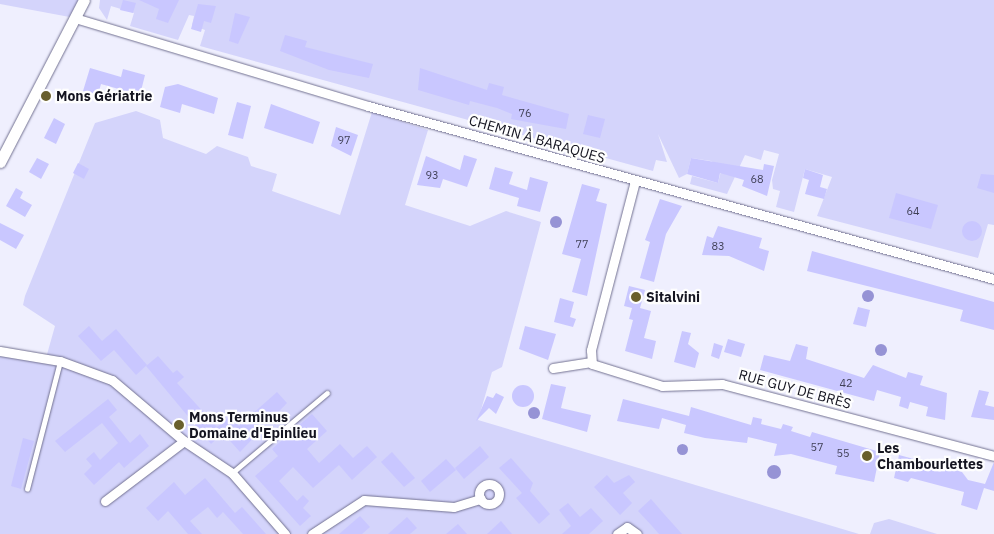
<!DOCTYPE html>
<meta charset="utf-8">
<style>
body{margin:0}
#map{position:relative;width:994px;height:534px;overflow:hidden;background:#efeffe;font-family:"IBM Plex Sans",sans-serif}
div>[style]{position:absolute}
.green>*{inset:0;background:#d4d4fb}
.water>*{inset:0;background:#9693d5}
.round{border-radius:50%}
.building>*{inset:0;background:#c9c7ff}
.roads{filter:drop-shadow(0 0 1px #727191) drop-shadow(0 0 1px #727191)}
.service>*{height:4.5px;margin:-2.25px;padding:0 2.25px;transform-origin:2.25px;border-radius:2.25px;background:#fff}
.minor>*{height:9px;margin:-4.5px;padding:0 4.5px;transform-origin:4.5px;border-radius:4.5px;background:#fff}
.minor>.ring{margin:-4.5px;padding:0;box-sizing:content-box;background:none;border:9px solid #fff;border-radius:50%}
.tertiary>*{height:11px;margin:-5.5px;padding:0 5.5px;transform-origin:5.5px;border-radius:5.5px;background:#fff}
.dots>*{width:14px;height:14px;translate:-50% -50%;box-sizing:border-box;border:2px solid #fefefe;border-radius:50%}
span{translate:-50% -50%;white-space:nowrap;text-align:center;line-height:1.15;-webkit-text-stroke:4.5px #fefefe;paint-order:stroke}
.number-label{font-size:11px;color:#414158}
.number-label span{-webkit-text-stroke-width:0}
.poi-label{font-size:14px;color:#141420;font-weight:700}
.left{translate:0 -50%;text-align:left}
.street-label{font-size:14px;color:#141420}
</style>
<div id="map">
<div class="green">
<div style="clip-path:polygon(0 0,84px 0,75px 18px,0 4px)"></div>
<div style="clip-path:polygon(100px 0,994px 0,994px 225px,988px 224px,978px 258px,817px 216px,832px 177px,805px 169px,794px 212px,776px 207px,780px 191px,773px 189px,772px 180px,779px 154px,764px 150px,761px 160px,745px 155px,727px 194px,690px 184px,692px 176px,718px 183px,722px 167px,711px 161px,691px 158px,687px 174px,679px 178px,658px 134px,667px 162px,656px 160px,653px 171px,200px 46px,205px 30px,192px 25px,194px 16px,189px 15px,178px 40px,130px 26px,134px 13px,111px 6px,107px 20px,99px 8px)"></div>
<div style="clip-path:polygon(136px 111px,160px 120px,163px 138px,206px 154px,217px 146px,248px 157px,251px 166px,277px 174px,272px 191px,340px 215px,372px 112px,428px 130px,405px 205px,470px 226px,506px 211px,541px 222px,502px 367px,492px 372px,478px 420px,859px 534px,0 534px,0 351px,46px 358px,55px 326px,23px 305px,25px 296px,95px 123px)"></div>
<div style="clip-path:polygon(889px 519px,937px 534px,870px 534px,874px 523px)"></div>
</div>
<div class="water">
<div class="round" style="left:550px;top:216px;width:12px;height:12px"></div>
<div class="round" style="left:862px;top:290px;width:12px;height:12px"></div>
<div class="round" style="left:875px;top:344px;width:12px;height:12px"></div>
<div class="round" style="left:528px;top:407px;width:12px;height:12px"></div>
<div class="round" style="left:676.5px;top:443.5px;width:11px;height:11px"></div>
<div class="round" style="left:767px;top:465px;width:14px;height:14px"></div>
</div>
<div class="building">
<div style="clip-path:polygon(123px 0,136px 3px,133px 13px,120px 10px)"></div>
<div style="clip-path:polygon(139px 0,179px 0,168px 23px,156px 19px,159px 9px)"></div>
<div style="clip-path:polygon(198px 4px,216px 6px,211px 23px,204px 21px,201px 32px,191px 29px)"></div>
<div style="clip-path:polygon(235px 13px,250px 17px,238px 44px,229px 41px)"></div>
<div style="clip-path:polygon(285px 35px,307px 41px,305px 47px,373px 64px,369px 78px,329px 70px,280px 51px)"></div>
<div style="clip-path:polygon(90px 68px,121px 77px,123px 69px,145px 75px,140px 95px,101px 84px,98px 95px,83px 91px)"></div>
<div style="clip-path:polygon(420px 68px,487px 90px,489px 83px,504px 87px,502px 95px,569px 114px,566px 129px,511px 119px,512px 114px,497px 108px,470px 101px,469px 105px,418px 90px)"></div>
<div style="clip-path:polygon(178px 84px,218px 98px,214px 114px,182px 104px,180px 113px,160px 107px,165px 87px)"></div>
<div style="clip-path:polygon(237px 102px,251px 106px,243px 139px,228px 135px)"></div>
<div style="clip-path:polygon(271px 104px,320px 122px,313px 144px,264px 128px)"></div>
<div style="clip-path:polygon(588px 115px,605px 119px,600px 138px,583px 134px)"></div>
<div style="clip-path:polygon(54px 118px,65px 124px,56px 144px,44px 138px)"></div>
<div style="clip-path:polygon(336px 127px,358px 135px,351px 156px,331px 146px)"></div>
<div style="clip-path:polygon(464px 155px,477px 159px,467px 187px,443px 179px,440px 188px,417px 185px,426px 156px,460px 170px)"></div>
<div style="clip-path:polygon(37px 158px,49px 164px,41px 179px,29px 172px)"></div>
<div style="clip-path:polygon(691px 158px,763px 170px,764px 164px,774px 166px,767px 196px,742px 186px,744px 180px,720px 173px,718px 183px,687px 174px)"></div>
<div style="clip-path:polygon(78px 163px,89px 169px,84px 179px,73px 173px)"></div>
<div style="clip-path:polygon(495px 167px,513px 172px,509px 184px,527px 190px,530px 177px,548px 182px,540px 212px,517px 206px,519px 198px,489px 189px)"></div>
<div style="clip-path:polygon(805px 169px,823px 175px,820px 187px,827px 189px,824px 199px,805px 194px,809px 180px,803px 178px)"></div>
<div style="clip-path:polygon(981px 174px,994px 175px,994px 193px,977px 188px)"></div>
<div style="clip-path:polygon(582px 184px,600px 189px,596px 201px,607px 204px,587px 296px,572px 292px,581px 259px,562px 254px)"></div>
<div style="clip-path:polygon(16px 188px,23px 192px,20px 198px,32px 205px,25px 217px,6px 206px)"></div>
<div style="clip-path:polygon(896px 193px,938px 205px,931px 229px,889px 218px)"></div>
<div style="clip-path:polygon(660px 199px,682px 206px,666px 234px,654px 282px,640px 278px,650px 242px,645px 240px)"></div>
<div class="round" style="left:962px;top:221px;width:20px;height:20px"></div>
<div style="clip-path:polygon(0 223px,24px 235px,16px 249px,0 240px)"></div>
<div style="clip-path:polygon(718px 226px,762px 238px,759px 248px,769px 251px,764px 271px,729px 256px,702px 255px,707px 236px,713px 238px)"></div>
<div style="clip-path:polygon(812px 251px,994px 302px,994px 330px,960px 321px,963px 310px,807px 271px)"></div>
<div style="clip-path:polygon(629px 286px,645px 290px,640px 308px,651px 311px,644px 338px,656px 341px,652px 359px,625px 351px,633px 320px,629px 319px,632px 308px,624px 306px)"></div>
<div style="clip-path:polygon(560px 298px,574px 302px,570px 317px,576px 319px,573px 327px,554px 322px)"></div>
<div style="clip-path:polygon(858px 307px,870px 310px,866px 327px,853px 324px)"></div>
<div style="clip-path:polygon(89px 326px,102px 341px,116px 329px,147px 365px,136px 375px,114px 350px,101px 361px,78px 336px)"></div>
<div style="clip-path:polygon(525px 326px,556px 334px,548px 360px,519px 349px)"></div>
<div style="clip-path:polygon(682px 331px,691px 333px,688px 344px,699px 353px,695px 368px,674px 362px)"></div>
<div style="clip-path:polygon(728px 339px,745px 344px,741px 357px,724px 352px)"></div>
<div style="clip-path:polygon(714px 343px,723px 346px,719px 359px,711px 356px)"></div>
<div style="clip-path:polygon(796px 344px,808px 347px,806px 359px,864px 378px,873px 365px,906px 378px,908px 372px,923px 376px,920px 385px,947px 393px,945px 420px,926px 416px,928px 407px,910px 402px,908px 409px,899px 406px,901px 397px,877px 390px,874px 401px,760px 370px,764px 355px,790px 361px)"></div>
<div style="clip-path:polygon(158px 356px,173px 373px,177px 370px,184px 377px,177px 383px,217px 427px,236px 411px,241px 417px,236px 422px,239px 426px,277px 392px,287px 403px,240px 452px,223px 433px,211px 444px,146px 366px)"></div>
<div style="clip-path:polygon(551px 384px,566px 387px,561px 408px,591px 415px,587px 432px,542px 419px)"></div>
<div class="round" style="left:512px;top:385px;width:22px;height:22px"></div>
<div style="clip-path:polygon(979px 390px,989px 392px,985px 405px,994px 407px,994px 420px,971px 417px)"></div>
<div style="clip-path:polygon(496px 393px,504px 397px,496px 414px,489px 408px,476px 421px,487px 396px,493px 398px)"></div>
<div style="clip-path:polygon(108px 399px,117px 410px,109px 417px,130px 443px,140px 434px,149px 446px,124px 468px,119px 462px,94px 485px,84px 474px,92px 466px,86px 459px,94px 452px,100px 460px,118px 443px,102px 423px,65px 452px,55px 441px)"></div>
<div style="clip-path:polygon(623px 399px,689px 416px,691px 407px,751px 425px,753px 417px,762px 419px,761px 424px,781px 429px,783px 424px,793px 427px,791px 431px,810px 437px,812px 432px,880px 452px,874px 482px,835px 474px,837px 466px,791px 454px,774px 456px,777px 444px,748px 437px,747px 443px,705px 438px,684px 433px,686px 425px,662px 418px,659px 429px,617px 421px)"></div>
<div style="clip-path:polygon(312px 414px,327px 431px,307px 449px,319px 463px,340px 444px,353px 458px,367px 446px,377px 457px,352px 480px,339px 465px,313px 488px,293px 467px,279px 481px,297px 501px,303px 495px,309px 501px,303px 508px,311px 516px,300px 526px,255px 476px,278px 456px,272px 449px)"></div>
<div style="clip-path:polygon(23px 438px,34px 441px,21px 489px,11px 486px)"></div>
<div style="clip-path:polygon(480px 446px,489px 457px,464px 479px,455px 468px)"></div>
<div style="clip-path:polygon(392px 452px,415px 478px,404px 487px,381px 462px)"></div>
<div style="clip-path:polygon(899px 455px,962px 472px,968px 480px,985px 484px,994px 462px,994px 491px,984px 488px,977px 510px,961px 505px,964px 492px,911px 478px,908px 482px,894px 478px)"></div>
<div style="clip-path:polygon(511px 458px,533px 483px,530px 491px,550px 514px,539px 524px,516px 498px,522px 493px,499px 468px)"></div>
<div style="clip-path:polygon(446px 459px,456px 470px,430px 492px,421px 481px)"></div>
<div style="clip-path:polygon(607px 475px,614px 483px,629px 475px,635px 482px,623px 493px,632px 503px,620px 515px,594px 487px)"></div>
<div style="clip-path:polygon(205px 478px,235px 513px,242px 507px,266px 534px,243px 534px,223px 512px,217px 518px,208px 507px,190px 521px,202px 534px,188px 534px,168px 511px,158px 521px,146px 508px,174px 482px,185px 495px)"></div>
<div style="clip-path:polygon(651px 499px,664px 514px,682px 534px,659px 534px,652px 526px,638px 511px)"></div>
<div style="clip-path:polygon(568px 503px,580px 517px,591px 508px,603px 521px,589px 534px,562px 534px,571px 526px,559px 510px)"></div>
<div style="clip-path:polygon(360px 516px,370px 527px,362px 534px,339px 534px)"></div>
<div style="clip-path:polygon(407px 517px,417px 528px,410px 534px,388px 534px)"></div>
<div style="clip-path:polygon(501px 521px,512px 534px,487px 534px)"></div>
<div style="clip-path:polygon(458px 524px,467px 534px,446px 534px)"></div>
</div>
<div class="roads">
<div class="service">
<div style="left:232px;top:473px;width:124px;rotate:-40.1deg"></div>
<div style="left:27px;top:489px;width:132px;rotate:-75.5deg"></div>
</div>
<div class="minor">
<div style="left:75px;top:18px;width:306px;rotate:16.7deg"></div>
<div style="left:368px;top:106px;width:649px;rotate:15.45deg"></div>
<div style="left:635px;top:181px;width:175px;rotate:104.6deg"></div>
<div style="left:591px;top:350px;width:14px;rotate:86deg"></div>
<div style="left:592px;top:364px;width:73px;rotate:17.4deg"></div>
<div style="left:662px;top:386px;width:60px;rotate:-1.9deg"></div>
<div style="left:722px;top:384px;width:281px;rotate:14.8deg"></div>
<div style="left:0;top:351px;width:61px;rotate:9.5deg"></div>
<div style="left:60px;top:361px;width:55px;rotate:20.1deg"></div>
<div style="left:112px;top:380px;width:94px;rotate:40.3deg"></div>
<div style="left:184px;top:441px;width:58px;rotate:33.7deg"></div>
<div style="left:232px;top:473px;width:81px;rotate:49deg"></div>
<div style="left:553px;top:368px;width:37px;rotate:-9deg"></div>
<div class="ring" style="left:479px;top:484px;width:11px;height:11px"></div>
<div style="left:105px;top:501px;width:99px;rotate:-37.2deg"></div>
<div style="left:312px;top:534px;width:62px;rotate:-33.2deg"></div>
<div style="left:364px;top:500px;width:90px;rotate:4.4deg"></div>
<div style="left:454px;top:507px;width:28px;rotate:-17deg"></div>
<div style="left:617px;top:534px;width:12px;rotate:-35deg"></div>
<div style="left:627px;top:527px;width:12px;rotate:35deg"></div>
</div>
<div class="tertiary">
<div style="left:0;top:162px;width:182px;rotate:-62.6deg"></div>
</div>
</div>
<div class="dots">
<div style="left:46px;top:96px;background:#695f2c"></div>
<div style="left:636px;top:297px;background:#695f2c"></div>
<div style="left:179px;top:425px;background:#695f2c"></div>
<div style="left:867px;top:456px;background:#695f2c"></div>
</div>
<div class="number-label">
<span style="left:525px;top:113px">76</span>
<span style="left:344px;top:140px">97</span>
<span style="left:432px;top:175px">93</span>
<span style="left:757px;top:179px">68</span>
<span style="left:913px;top:211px">64</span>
<span style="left:582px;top:244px">77</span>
<span style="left:718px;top:246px">83</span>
<span style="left:846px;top:383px">42</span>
<span style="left:817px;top:447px">57</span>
<span style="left:843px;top:453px">55</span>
</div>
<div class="poi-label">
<span class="left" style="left:56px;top:96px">Mons Gériatrie</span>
<span class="left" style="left:646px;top:297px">Sitalvini</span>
<span class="left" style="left:189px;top:425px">Mons Terminus<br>Domaine d'Epinlieu</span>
<span class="left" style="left:877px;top:456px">Les<br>Chambourlettes</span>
</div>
<div class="street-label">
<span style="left:537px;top:139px;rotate:16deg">CHEMIN À BARAQUES</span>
<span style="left:795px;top:389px;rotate:15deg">RUE GUY DE BRÈS</span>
</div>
</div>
